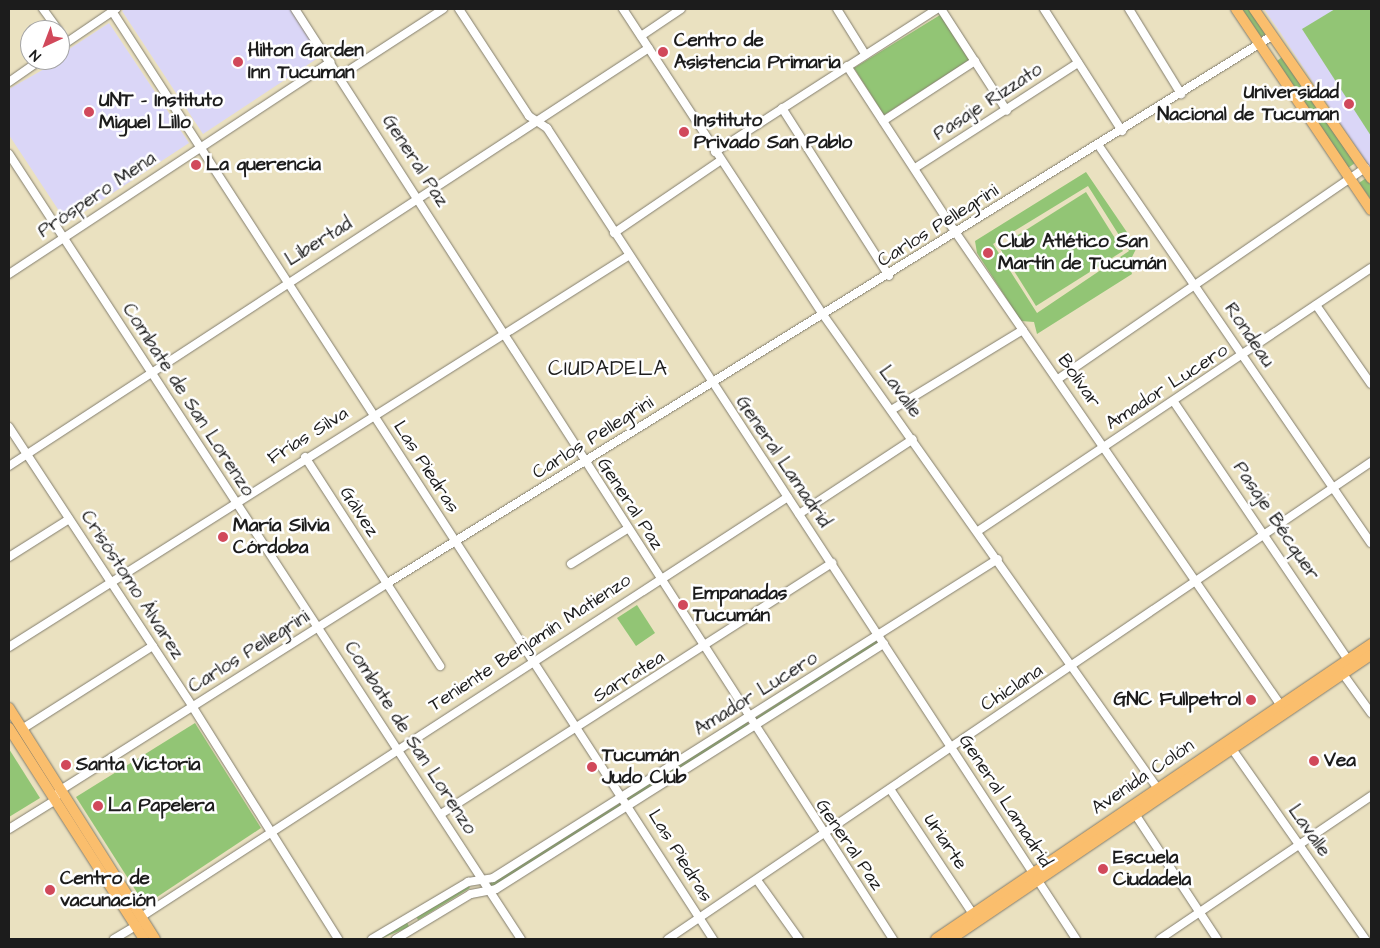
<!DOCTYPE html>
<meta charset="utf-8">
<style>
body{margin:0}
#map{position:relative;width:1380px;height:948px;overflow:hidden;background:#eae1c0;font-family:"Architects Daughter",sans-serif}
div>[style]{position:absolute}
.built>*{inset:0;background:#dad6f7}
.green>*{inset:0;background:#92c575}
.roads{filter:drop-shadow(0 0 1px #837e6e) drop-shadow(0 0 1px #837e6e)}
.minor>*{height:8px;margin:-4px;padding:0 4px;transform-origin:4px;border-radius:4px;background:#fff}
.major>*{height:10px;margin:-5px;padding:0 5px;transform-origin:5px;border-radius:5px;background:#fabe6d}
.dots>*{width:14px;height:14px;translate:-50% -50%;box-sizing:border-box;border:2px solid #fff;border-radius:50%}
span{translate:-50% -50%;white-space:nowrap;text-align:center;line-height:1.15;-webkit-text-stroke:5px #fff;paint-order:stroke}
.poi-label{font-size:19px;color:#1c1c1c;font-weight:700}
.left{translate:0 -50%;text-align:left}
.right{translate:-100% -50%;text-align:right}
.street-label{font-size:19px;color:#1c1c1c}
.quarter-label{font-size:21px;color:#1c1c1c;letter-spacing:1px}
.frame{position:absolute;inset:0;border:10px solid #1c1c1c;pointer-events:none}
.north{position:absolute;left:20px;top:20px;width:50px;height:50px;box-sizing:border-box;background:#fff;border:1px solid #a4a4a4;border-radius:50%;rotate:223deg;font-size:14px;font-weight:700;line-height:20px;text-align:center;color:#1c1c1c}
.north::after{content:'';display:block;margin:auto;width:18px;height:22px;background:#d1495b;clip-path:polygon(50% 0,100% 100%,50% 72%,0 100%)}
</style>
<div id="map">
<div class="built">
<div style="clip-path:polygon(125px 9px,290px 9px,321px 56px,203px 134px,122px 11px)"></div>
<div style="clip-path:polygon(1264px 9px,1371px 9px,1371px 170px,1280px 32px)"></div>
<div style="clip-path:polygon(109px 23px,189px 143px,67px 223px,9px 135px,9px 89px,60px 60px,60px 55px)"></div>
</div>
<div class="green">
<div style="clip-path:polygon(1242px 9px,1249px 9px,1266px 34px,1261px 37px)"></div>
<div style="clip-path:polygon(1335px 9px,1371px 9px,1371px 136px,1302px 29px)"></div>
<div style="clip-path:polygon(940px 15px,969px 60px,884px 115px,854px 68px)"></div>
<div style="clip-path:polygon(1282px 57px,1355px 163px,1348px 168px,1277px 61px)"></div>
<div style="clip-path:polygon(evenodd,1086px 172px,1137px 247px,1129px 263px,1132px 274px,1037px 334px,1034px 322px,1021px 321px,977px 253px,975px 241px,1086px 172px,1088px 186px,1129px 251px,1037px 313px,993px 244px,1088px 186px)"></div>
<div style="clip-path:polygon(1366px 178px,1371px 186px,1371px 200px,1359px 183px)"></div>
<div style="clip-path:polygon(1086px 192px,1123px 251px,1036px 306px,999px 247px)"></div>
<div style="clip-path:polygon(637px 605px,655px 633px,636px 646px,617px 618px)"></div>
<div style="clip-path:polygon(877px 639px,880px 644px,756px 725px,752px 720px)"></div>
<div style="clip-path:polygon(747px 722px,750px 728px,630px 802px,627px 798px)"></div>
<div style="clip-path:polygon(195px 723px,261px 828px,145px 905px,76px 797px)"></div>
<div style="clip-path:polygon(9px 749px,40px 798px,9px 817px)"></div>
<div style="clip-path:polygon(622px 802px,624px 806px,492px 888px,488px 883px)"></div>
<div style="clip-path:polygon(467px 884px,470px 888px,418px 920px,416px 916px)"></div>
<div style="clip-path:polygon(407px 922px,409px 927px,380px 939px)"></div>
</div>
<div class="roads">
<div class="minor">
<div style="left:43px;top:9px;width:26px;rotate:54deg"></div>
<div style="left:295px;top:9px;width:1106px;rotate:57.26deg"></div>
<div style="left:459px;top:9px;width:128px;rotate:56.8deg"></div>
<div style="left:529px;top:116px;width:22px;rotate:34deg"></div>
<div style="left:547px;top:128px;width:968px;rotate:56.88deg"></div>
<div style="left:623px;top:9px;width:367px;rotate:56.8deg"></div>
<div style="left:824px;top:316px;width:579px;rotate:54.77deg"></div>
<div style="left:837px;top:9px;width:53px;rotate:58.1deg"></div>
<div style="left:941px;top:9px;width:121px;rotate:57.1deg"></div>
<div style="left:1044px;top:9px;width:145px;rotate:57.4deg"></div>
<div style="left:1129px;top:9px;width:100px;rotate:58.5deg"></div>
<div style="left:112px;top:11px;width:1106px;rotate:57.07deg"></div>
<div style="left:641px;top:36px;width:48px;rotate:-34deg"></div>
<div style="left:60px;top:47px;width:68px;rotate:-34.2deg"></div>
<div style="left:847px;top:66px;width:199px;rotate:56.9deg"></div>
<div style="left:956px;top:233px;width:579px;rotate:55.49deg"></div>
<div style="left:340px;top:76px;width:123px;rotate:-33deg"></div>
<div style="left:9px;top:82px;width:39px;rotate:-35deg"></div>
<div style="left:782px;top:108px;width:199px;rotate:57.5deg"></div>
<div style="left:883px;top:121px;width:110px;rotate:-33.1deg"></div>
<div style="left:1099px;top:146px;width:481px;rotate:55.6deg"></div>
<div style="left:715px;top:152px;width:264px;rotate:-32.8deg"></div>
<div style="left:9px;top:154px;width:937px;rotate:56.89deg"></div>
<div style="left:915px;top:168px;width:194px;rotate:-32.8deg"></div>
<div style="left:614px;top:233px;width:128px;rotate:-34.2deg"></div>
<div style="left:9px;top:274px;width:385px;rotate:-33.4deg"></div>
<div style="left:1316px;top:305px;width:96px;rotate:55.2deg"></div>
<div style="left:1058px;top:379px;width:373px;rotate:-34.5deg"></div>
<div style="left:1174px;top:402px;width:311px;rotate:56deg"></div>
<div style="left:893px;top:409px;width:152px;rotate:-31.3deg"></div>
<div style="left:9px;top:427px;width:334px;rotate:56.7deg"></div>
<div style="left:192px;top:706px;width:275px;rotate:57.9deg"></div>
<div style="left:305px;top:457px;width:249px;rotate:57.1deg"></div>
<div style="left:9px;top:466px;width:764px;rotate:-33.15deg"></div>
<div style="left:799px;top:514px;width:136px;rotate:-33.3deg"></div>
<div style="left:978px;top:531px;width:473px;rotate:-33.8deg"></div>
<div style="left:9px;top:557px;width:71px;rotate:-32.3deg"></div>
<div style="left:571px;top:564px;width:66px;rotate:-32deg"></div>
<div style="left:9px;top:647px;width:732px;rotate:-32.28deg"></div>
<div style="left:1343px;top:674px;width:48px;rotate:54.3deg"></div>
<div style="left:22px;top:729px;width:155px;rotate:-32.4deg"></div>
<div style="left:1230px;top:746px;width:236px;rotate:55deg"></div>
<div style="left:890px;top:789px;width:150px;rotate:56.4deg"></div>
<div style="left:441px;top:814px;width:465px;rotate:-32.7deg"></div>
<div style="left:1135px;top:814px;width:149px;rotate:56.7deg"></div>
<div style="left:9px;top:829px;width:53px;rotate:-31.9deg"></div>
<div style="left:54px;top:801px;width:11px;rotate:-63deg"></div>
<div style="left:59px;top:791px;width:387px;rotate:-32.3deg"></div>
<div style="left:386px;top:584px;width:1042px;rotate:-31.74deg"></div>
<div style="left:757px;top:880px;width:72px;rotate:54.6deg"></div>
<div style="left:141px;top:917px;width:771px;rotate:-32.99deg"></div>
<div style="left:114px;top:939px;width:26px;rotate:-31deg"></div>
<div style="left:372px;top:939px;width:112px;rotate:-30.7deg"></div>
<div style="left:468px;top:882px;width:25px;rotate:-9deg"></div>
<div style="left:493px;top:878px;width:597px;rotate:-32.28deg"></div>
<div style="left:396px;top:939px;width:87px;rotate:-31deg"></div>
<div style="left:471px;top:894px;width:25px;rotate:-11deg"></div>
<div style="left:496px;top:889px;width:459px;rotate:-32.3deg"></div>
<div style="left:668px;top:939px;width:850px;rotate:-34.16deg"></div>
<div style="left:1160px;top:939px;width:255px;rotate:-34.1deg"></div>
</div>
<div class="major">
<div style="left:1236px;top:9px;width:242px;rotate:56.1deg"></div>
<div style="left:1254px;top:9px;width:206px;rotate:55.3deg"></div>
<div style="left:9px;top:708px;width:273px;rotate:57.7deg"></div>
<div style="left:9px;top:728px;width:250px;rotate:57.4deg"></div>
<div style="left:936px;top:939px;width:526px;rotate:-34.14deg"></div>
<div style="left:951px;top:939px;width:507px;rotate:-34.07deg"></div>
</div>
</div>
<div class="dots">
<div style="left:663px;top:52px;background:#d1495b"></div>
<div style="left:238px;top:62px;background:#d1495b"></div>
<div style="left:1349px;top:104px;background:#d1495b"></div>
<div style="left:89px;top:112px;background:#d1495b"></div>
<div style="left:684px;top:132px;background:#d1495b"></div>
<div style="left:196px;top:165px;background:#d1495b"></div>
<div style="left:988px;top:253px;background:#d1495b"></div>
<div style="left:223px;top:537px;background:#d1495b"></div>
<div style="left:683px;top:605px;background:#d1495b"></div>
<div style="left:1251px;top:700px;background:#d1495b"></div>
<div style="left:1314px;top:761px;background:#d1495b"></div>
<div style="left:66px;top:765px;background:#d1495b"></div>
<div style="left:592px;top:767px;background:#d1495b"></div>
<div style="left:98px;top:806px;background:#d1495b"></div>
<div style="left:1103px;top:869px;background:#d1495b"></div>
<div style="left:50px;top:890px;background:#d1495b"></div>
</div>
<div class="poi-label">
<span class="left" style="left:674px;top:52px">Centro de<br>Asistencia Primaria</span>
<span class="left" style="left:248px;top:62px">Hilton Garden<br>Inn Tucuman</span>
<span class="right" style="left:1339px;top:104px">Universidad<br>Nacional de Tucuman</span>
<span class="left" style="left:99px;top:112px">UNT - Instituto<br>Miguel Lillo</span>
<span class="left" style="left:694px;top:132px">Instituto<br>Privado San Pablo</span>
<span class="left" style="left:206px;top:165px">La querencia</span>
<span class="left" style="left:998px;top:253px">Club Atlético San<br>Martín de Tucumán</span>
<span class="left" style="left:233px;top:537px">María Silvia<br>Córdoba</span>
<span class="left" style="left:693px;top:605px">Empanadas<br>Tucumán</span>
<span class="right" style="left:1241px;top:700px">GNC Fullpetrol</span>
<span class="left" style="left:602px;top:767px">Tucumán<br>Judo Club</span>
<span class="left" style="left:1324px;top:761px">Vea</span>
<span class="left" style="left:76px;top:765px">Santa Victoria</span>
<span class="left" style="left:108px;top:806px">La Papelera</span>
<span class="left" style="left:1113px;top:869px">Escuela<br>Ciudadela</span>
<span class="left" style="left:60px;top:890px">Centro de<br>vacunación</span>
</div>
<div class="street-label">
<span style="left:988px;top:102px;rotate:-33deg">Pasaje Rizzato</span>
<span style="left:415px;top:161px;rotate:57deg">General Paz</span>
<span style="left:97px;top:195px;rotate:-34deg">Próspero Mena</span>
<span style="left:938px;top:226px;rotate:-32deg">Carlos Pellegrini</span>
<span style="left:319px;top:242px;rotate:-32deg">Libertad</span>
<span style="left:1249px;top:335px;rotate:56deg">Rondeau</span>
<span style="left:1079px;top:381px;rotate:55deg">Bolívar</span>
<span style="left:1167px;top:387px;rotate:-33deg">Amador Lucero</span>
<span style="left:900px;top:392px;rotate:54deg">Lavalle</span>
<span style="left:188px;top:400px;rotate:57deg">Combate de San Lorenzo</span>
<span style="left:308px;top:436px;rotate:-32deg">Frías Silva</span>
<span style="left:593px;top:438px;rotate:-32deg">Carlos Pellegrini</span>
<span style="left:783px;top:462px;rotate:56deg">General Lamadrid</span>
<span style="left:426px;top:467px;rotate:57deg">Las Piedras</span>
<span style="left:630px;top:504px;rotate:57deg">General Paz</span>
<span style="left:359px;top:512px;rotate:57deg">Gálvez</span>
<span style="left:1276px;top:521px;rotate:56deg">Pasaje Bécquer</span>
<span style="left:132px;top:585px;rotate:57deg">Crisóstomo Álvarez</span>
<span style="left:530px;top:643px;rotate:-33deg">Teniente Benjamín Matienzo</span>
<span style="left:249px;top:652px;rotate:-32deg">Carlos Pellegrini</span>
<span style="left:629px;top:677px;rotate:-32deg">Sarratea</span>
<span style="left:1012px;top:688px;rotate:-33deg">Chiclana</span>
<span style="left:756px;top:694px;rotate:-32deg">Amador Lucero</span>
<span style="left:410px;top:738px;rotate:57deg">Combate de San Lorenzo</span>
<span style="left:1143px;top:777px;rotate:-34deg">Avenida Colón</span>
<span style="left:1005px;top:801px;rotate:57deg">General Lamadrid</span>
<span style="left:1309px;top:831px;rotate:55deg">Lavalle</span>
<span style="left:945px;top:842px;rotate:56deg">Uriarte</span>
<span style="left:849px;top:845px;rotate:56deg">General Paz</span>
<span style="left:680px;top:856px;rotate:58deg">Las Piedras</span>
</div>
<div class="quarter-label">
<span style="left:608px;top:369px">CIUDADELA</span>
</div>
<div class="frame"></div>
<div class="north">N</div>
</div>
